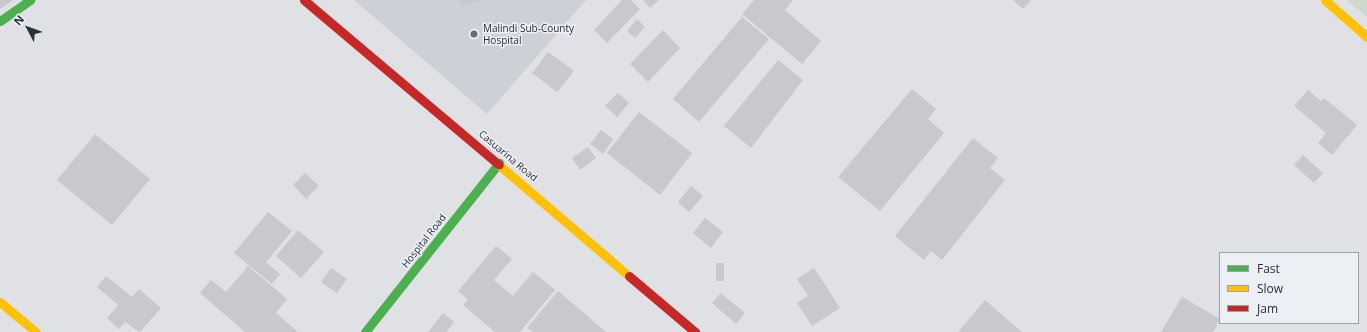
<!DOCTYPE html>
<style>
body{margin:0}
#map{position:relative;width:1367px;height:332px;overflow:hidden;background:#dfe1e4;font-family:"Open Sans",sans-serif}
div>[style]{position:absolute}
.built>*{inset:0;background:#cdd0d7}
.green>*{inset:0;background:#cfd8cf}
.building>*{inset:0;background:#c7c9cc}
.fast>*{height:9px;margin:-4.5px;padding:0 4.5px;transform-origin:4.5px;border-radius:4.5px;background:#4caf50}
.slow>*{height:9px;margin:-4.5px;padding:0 4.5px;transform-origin:4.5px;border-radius:4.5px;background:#ffc107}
.jam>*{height:9px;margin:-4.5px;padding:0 4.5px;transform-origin:4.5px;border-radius:4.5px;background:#c62828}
.dots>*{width:11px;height:11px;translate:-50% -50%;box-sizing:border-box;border:2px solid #eceff4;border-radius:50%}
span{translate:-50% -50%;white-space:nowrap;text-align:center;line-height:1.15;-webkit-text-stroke:3px #eceff4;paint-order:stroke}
.poi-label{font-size:10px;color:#272e3c}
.left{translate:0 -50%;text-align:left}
.street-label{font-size:10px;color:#272e3c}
.legend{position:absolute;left:1219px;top:252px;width:140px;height:72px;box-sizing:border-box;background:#eceff4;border:1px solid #9da2aa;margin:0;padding:5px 7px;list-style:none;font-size:12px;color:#272e3c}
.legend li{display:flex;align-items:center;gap:8px;height:20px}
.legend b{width:20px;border:1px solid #9da2aa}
.north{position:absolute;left:8px;top:8px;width:40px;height:40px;-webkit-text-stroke:3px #eceff4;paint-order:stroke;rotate:311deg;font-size:11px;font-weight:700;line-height:16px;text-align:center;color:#272e3c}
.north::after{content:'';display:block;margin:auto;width:14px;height:18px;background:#272e3c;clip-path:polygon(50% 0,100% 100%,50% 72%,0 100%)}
</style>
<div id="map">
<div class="built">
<div style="clip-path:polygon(354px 0,586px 0,487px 114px)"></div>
</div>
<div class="green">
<div style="clip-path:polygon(1347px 0,1367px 0,1367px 17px)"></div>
</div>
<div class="building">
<div style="clip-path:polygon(0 0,13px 0,0 9px)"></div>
<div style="clip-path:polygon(459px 0,482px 0,462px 7px)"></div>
<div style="clip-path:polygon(622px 0,631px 0,640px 9px,607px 43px,594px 30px)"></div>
<div style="clip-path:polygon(643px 0,659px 0,650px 8px)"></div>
<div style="clip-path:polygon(754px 0,793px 0,785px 10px,821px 41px,802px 64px,742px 14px)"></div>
<div style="clip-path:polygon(1013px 0,1031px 0,1023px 9px)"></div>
<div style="clip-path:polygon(742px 17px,769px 39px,699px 122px,673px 99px)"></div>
<div style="clip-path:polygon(637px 19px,645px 27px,635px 38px,627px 31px)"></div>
<div style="clip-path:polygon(663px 30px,680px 48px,648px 82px,630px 64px)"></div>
<div style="clip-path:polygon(548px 52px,574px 71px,557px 92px,532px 73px)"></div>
<div style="clip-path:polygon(778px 60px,803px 80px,751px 148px,724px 126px)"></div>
<div style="clip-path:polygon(912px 89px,936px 109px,928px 119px,944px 133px,880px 211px,838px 177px)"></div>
<div style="clip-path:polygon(1308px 90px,1321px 101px,1324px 98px,1357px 125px,1332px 155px,1318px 143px,1326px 133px,1294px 106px)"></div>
<div style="clip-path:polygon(618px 93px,629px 103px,617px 117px,605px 106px)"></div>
<div style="clip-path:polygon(639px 112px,692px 153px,660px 195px,607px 153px)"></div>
<div style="clip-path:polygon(601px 130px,613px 139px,603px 154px,590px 144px)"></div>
<div style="clip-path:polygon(95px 134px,150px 179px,112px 225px,57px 180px)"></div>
<div style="clip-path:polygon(973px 138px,998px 158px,990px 168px,1005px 180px,942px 260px,931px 251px,924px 260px,895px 236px)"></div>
<div style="clip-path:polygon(588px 147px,596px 158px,580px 170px,572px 158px)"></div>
<div style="clip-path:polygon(1303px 155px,1323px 173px,1314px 183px,1294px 165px)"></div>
<div style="clip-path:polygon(305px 173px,319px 186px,306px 199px,293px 185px)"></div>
<div style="clip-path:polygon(691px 186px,703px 196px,689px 212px,678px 202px)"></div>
<div style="clip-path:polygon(268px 212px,292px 231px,266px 262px,280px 274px,272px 284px,234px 253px)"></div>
<div style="clip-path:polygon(705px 218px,723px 232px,711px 248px,693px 233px)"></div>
<div style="clip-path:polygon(298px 230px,324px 252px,301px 278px,276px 256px)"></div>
<div style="clip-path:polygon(496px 246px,512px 259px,494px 280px,513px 296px,533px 272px,555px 290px,520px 332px,495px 332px,463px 305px,468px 300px,458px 291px)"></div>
<div style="clip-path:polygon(716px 263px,724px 263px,724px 281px,716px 281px)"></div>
<div style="clip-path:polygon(248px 266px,287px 299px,276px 313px,298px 332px,245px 332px,200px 293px,211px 280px,226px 292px)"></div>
<div style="clip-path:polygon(331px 268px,347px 279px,337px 293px,321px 282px)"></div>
<div style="clip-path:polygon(814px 268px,840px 308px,812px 326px,797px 303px,808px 296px,797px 279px)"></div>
<div style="clip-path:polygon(106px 276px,132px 297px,139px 289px,161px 308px,140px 332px,125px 322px,119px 329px,107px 318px,118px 305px,97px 287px)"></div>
<div style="clip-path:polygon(558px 291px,606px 332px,533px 332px,527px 328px)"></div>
<div style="clip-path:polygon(721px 293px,745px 313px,736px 324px,712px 303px)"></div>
<div style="clip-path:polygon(1182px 297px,1220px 319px,1213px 332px,1161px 332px)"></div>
<div style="clip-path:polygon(985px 300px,1022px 332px,958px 332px)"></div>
<div style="clip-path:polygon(443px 313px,454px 322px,446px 332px,428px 332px)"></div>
</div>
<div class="fast">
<div style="left:0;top:21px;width:37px;rotate:-35deg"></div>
<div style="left:365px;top:332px;width:216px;rotate:-51.6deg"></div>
</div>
<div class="slow">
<div style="left:1325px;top:0;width:56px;rotate:41.4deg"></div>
<div style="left:499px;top:165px;width:171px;rotate:40.5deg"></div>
<div style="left:0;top:302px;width:47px;rotate:39.8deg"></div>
</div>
<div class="jam">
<div style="left:304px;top:0;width:255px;rotate:40.2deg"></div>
<div style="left:629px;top:276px;width:87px;rotate:40.3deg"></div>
</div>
<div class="dots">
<div style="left:474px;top:34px;background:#676d77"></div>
</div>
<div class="poi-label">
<span class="left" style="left:483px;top:34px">Malindi Sub-County<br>Hospital</span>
</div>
<div class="street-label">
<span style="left:508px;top:156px;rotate:40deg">Casuarina Road</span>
<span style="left:424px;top:241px;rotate:-52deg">Hospital Road</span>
</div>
<ul class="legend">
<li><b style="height:5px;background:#4caf50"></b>Fast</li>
<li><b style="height:5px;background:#ffc107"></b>Slow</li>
<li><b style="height:5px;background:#c62828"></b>Jam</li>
</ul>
<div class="north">N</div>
</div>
